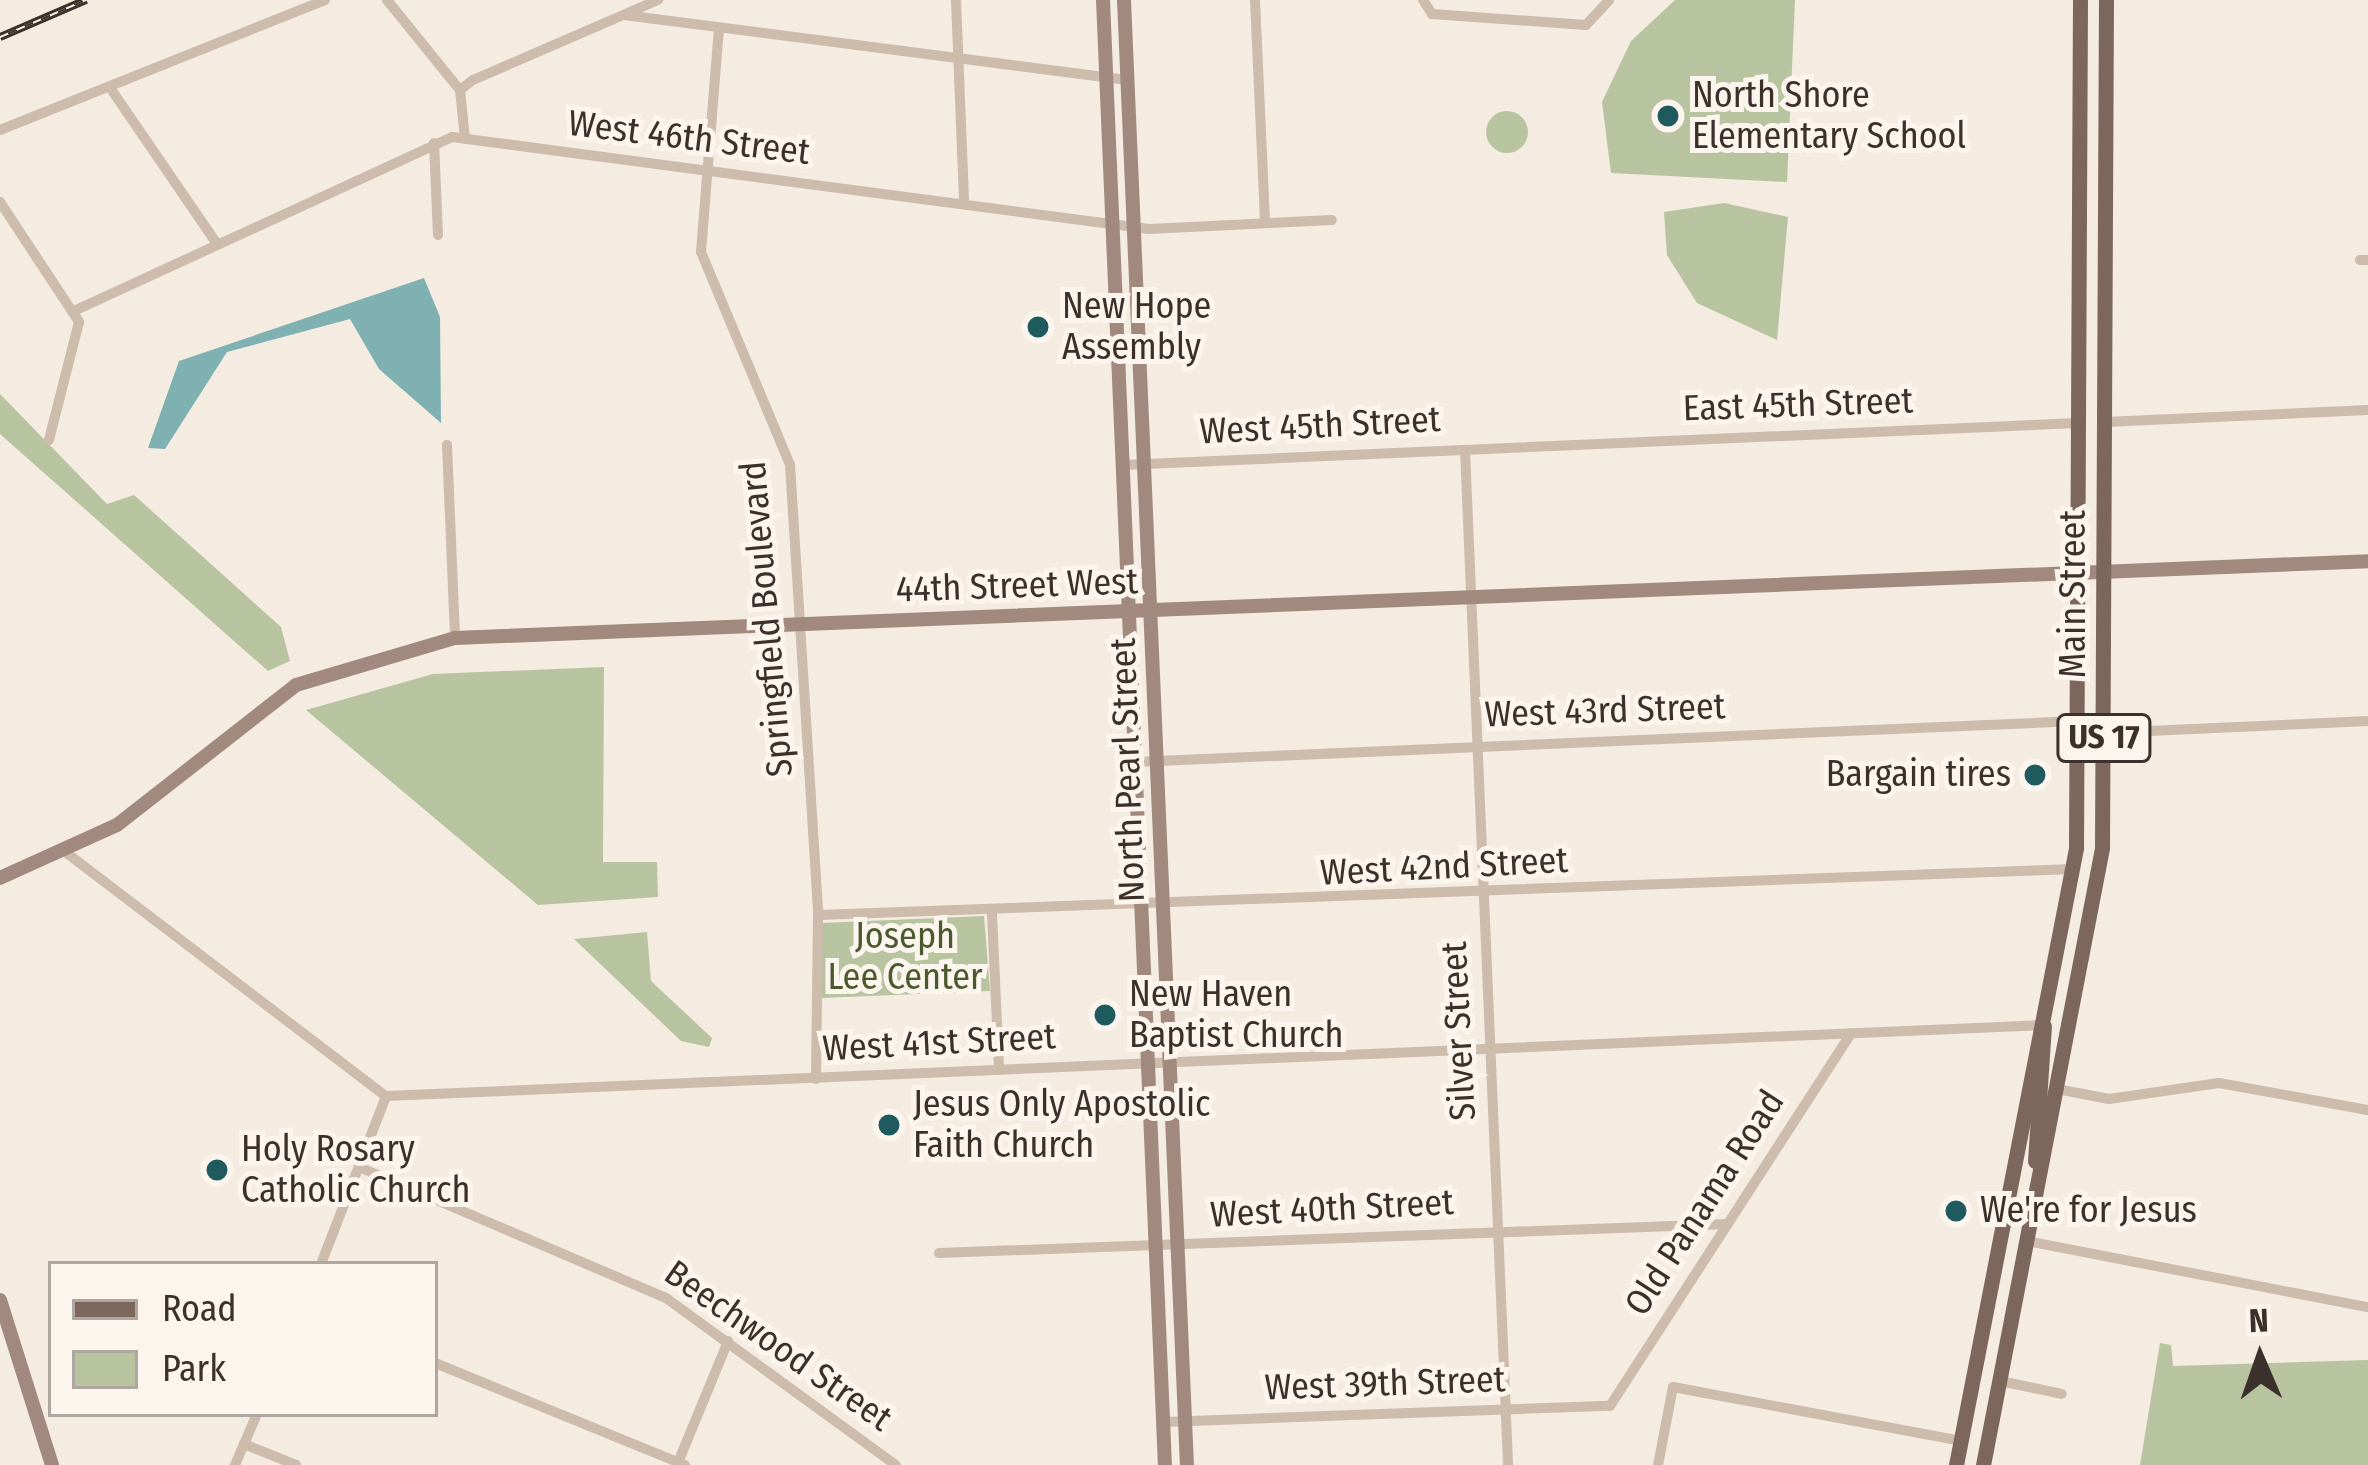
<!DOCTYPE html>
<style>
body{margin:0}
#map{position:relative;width:2368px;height:1465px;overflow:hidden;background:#f4ebe1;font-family:"Fira Sans Condensed",sans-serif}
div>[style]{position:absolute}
.green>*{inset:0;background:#b8c4a0}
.round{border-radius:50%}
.water>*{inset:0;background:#7fb0b2}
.street>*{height:10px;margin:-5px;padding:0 5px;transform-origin:5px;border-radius:5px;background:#cdbbac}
.secondary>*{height:14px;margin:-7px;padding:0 7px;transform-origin:7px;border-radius:7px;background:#a18a7d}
.primary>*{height:15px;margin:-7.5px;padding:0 7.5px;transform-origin:7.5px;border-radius:7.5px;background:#7d675c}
.rail>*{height:8px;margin-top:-4px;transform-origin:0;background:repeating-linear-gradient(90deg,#fbf5ee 0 9px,#3b302b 0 18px);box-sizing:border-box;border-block:3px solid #3b302b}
.dots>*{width:33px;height:33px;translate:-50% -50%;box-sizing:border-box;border:6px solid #fbf5ee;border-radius:50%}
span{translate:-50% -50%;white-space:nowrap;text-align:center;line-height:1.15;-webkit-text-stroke:10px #fbf5ee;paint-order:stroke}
.shield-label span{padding:3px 9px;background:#fbf5ee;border:3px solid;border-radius:9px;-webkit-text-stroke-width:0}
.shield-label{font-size:33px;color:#3b302b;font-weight:700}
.poi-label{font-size:36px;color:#3b302b}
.left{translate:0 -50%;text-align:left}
.right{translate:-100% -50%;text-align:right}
.street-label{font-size:36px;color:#3b302b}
.park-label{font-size:36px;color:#4a5a2e}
.legend{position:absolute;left:48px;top:1261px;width:390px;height:156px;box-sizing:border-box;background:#fbf5ee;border:3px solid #aea6a0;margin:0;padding:15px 21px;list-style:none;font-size:36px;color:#3b302b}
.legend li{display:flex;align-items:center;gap:24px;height:60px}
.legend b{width:60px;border:3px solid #aea6a0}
.north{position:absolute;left:2200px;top:1297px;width:120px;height:120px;-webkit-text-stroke:9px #fbf5ee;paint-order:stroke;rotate:358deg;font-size:33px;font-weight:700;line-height:48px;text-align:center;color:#3b302b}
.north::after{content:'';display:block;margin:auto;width:42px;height:54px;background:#3b302b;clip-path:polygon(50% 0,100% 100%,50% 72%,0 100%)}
</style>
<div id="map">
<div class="green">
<div style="clip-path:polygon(1675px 0,1795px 0,1787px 182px,1611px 173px,1602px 102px,1631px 41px)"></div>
<div class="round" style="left:1486px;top:111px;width:42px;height:42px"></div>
<div style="clip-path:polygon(1724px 203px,1788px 217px,1777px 340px,1697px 303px,1667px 255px,1664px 212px)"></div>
<div style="clip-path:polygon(0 394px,107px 504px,134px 495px,281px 627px,290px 661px,268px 671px,0 434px)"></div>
<div style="clip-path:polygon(604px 667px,603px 862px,657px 862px,658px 897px,538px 905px,306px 710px,433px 674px)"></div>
<div style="clip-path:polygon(984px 916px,990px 991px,822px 998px,822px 923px)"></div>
<div style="clip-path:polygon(647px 932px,651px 981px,712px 1038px,709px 1047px,681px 1041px,574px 939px)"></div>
<div style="clip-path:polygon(2160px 1343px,2171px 1345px,2173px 1366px,2368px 1360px,2368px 1465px,2140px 1465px)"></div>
</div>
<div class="water">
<div style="clip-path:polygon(424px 278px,440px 317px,441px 423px,379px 369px,350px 319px,227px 352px,165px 449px,148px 448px,179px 361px)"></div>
</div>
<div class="street">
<div style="left:387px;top:0;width:116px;rotate:51deg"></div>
<div style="left:956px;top:0;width:202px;rotate:87.7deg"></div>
<div style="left:1255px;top:0;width:223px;rotate:87.4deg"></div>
<div style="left:1423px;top:0;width:17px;rotate:57deg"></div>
<div style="left:1432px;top:14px;width:154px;rotate:4.1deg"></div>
<div style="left:1586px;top:25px;width:34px;rotate:-47deg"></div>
<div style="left:624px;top:15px;width:507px;rotate:7.36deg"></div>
<div style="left:719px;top:28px;width:225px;rotate:94.6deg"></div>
<div style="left:701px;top:252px;width:231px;rotate:67.3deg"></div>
<div style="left:790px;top:465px;width:451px;rotate:86.4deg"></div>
<div style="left:818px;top:915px;width:164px;rotate:90.7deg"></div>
<div style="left:113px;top:92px;width:184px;rotate:55.6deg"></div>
<div style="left:0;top:130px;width:350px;rotate:-21.8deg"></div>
<div style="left:465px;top:139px;width:49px;rotate:-95.8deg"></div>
<div style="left:460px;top:90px;width:16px;rotate:-38deg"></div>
<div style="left:473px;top:80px;width:202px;rotate:-23.4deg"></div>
<div style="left:434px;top:143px;width:92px;rotate:87.5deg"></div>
<div style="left:0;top:202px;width:144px;rotate:56.6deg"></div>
<div style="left:79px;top:322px;width:122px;rotate:104.3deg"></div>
<div style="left:2360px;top:260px;width:8px"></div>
<div style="left:76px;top:310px;width:414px;rotate:-24.7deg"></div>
<div style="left:452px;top:137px;width:703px;rotate:7.52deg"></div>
<div style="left:1149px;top:229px;width:183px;rotate:-2.8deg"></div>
<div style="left:2105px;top:422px;width:263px;rotate:-2.6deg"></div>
<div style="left:447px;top:445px;width:193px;rotate:87.6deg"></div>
<div style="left:1465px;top:450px;width:1016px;rotate:87.57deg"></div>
<div style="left:1123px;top:465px;width:956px;rotate:-2.52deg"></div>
<div style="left:2104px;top:733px;width:264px;rotate:-2.6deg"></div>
<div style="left:1135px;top:762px;width:943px;rotate:-2.49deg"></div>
<div style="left:64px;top:851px;width:405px;rotate:37.3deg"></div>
<div style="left:386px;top:1096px;width:1660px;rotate:-2.45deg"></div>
<div style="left:992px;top:914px;width:156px;rotate:87.4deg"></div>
<div style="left:818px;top:915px;width:1256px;rotate:-2.1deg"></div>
<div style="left:2057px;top:1089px;width:53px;rotate:10.9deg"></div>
<div style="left:2109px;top:1099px;width:111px;rotate:-8.3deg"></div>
<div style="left:2219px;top:1083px;width:151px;rotate:10.3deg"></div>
<div style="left:359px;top:1167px;width:334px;rotate:23.1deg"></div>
<div style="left:666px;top:1298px;width:284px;rotate:36deg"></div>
<div style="left:2027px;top:1241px;width:347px;rotate:11deg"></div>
<div style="left:939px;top:1253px;width:789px;rotate:-2.11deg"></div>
<div style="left:321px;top:1264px;width:180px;rotate:-68.8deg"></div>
<div style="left:435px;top:1363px;width:270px;rotate:22.2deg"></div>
<div style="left:2000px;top:1381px;width:63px;rotate:11.8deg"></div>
<div style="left:1164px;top:1422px;width:446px;rotate:-2.1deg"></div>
<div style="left:1610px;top:1406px;width:444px;rotate:-57.1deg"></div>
<div style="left:244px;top:1444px;width:56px;rotate:22deg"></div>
<div style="left:235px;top:1465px;width:56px;rotate:-66.7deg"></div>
<div style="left:677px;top:1465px;width:134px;rotate:-67.6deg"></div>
<div style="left:1658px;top:1465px;width:79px;rotate:-79.1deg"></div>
<div style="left:1673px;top:1387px;width:293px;rotate:10.6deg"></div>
</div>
<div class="secondary">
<div style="left:1103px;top:0;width:1466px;rotate:87.58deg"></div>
<div style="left:1124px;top:0;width:1466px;rotate:87.54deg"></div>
<div style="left:0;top:878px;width:128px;rotate:-24.4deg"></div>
<div style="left:117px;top:825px;width:227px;rotate:-38deg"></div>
<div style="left:296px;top:685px;width:166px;rotate:-16.5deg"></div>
<div style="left:455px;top:638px;width:1915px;rotate:-2.3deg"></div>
<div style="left:0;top:1300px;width:173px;rotate:72.5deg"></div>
</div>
<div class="primary">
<div style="left:2035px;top:1161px;width:135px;rotate:-86.2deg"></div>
<div style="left:1956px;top:1465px;width:629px;rotate:-78.99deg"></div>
<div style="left:2076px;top:848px;width:848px;rotate:-89.73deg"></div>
<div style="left:1983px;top:1465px;width:628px;rotate:-79.08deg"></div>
<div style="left:2102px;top:848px;width:848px;rotate:-89.73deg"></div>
</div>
<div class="rail">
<div style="left:0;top:37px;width:94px;rotate:-23.3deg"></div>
</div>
<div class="dots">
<div style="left:1668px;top:116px;background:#1f5a5e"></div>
<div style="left:1038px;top:327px;background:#1f5a5e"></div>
<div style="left:2035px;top:775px;background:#1f5a5e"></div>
<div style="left:1105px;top:1015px;background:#1f5a5e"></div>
<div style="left:889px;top:1125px;background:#1f5a5e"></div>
<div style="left:217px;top:1170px;background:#1f5a5e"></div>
<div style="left:1956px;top:1211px;background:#1f5a5e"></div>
</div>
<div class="shield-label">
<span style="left:2104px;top:738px">US 17</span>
</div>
<div class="poi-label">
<span class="left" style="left:1692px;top:116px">North Shore<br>Elementary School</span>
<span class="left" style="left:1062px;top:327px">New Hope<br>Assembly</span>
<span class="right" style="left:2011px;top:775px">Bargain tires</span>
<span class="left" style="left:1129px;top:1015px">New Haven<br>Baptist Church</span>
<span class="left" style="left:913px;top:1125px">Jesus Only Apostolic<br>Faith Church</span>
<span class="left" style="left:241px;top:1170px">Holy Rosary<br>Catholic Church</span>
<span class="left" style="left:1980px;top:1211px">We're for Jesus</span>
</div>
<div class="street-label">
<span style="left:689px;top:138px;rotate:7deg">West 46th Street</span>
<span style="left:1798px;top:405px;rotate:-2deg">East 45th Street</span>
<span style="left:1320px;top:426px;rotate:-3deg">West 45th Street</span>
<span style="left:1017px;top:586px;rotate:-2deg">44th Street West</span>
<span style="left:2074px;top:594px;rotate:-90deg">Main Street</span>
<span style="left:767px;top:619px;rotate:-95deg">Springfield Boulevard</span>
<span style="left:1605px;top:711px;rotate:-2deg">West 43rd Street</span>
<span style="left:1128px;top:770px;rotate:-92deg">North Pearl Street</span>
<span style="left:1444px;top:867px;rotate:-3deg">West 42nd Street</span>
<span style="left:1459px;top:1031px;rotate:-93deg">Silver Street</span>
<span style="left:939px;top:1043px;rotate:-3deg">West 41st Street</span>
<span style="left:1705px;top:1203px;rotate:-57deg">Old Panama Road</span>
<span style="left:1332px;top:1209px;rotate:-3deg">West 40th Street</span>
<span style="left:778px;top:1346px;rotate:35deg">Beechwood Street</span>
<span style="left:1385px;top:1384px;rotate:-2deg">West 39th Street</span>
</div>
<div class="park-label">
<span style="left:905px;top:957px">Joseph<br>Lee Center</span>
</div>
<ul class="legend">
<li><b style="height:15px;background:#7d675c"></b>Road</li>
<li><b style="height:33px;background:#b8c4a0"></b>Park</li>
</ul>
<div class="north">N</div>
</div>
